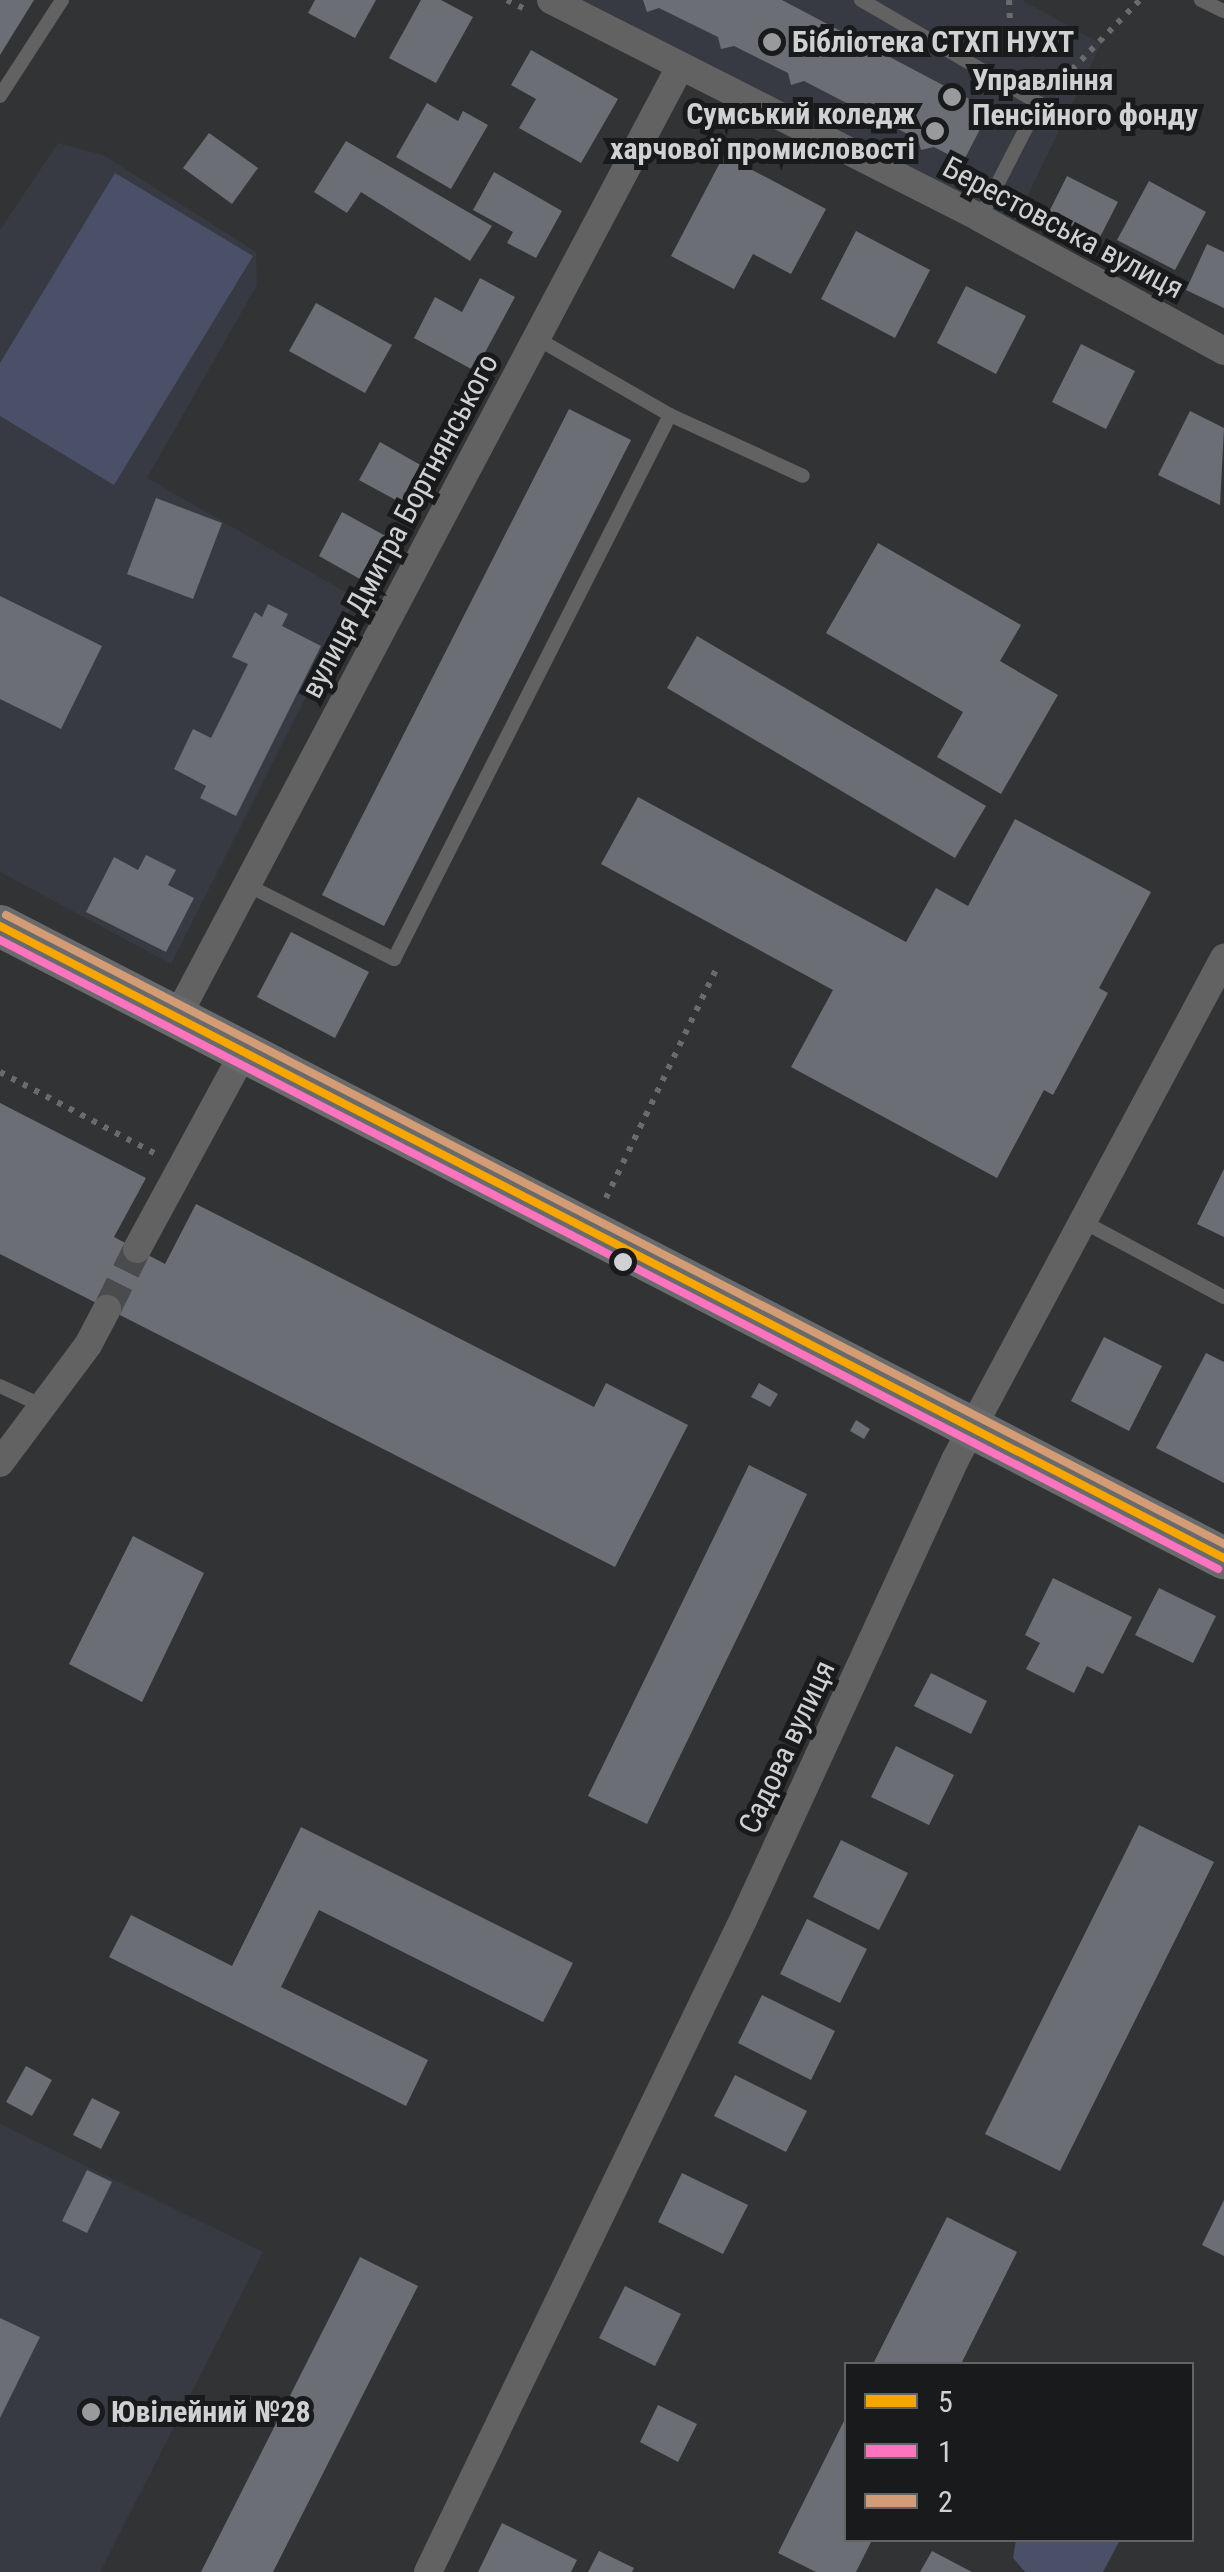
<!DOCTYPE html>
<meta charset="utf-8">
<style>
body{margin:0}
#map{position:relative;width:1224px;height:2572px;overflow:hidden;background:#323335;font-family:"Roboto Condensed",sans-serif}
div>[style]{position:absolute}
.built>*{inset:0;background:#373a42}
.green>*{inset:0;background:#4a5068}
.building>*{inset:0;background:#6c6e76}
.street-tunnel>*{height:28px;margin-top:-14px;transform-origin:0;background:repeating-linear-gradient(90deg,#4a4b4d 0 28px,transparent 0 42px)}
.path>*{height:6px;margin-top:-3px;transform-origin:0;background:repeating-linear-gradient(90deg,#6b6b6c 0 5px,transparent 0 13px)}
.lane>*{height:14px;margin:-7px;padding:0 7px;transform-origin:7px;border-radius:7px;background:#626262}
.street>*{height:28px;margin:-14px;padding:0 14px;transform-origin:14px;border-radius:14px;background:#626262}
.primary>*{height:42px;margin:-21px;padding:0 21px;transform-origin:21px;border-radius:21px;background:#696a6b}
.bus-1>*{height:8px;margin:-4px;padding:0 4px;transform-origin:4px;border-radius:4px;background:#f7a600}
.bus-2>*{height:8px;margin:-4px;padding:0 4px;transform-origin:4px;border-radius:4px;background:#fc73be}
.bus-3>*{height:8px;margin:-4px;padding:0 4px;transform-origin:4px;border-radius:4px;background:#d39c74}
.dots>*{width:28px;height:28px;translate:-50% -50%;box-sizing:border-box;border:5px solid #191a1c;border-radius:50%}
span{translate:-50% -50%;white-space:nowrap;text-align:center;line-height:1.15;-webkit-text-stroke:10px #191a1c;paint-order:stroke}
.poi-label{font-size:30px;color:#d0d1d3;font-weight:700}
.left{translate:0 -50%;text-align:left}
.right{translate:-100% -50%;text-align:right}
.street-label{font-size:30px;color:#d0d1d3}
.legend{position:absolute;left:844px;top:2362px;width:350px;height:180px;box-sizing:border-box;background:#191a1c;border:2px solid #626365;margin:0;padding:12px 18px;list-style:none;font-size:30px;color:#d0d1d3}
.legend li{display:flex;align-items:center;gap:20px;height:50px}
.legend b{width:50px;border:2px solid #626365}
</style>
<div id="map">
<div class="built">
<div style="clip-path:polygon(553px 0,1022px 0,1101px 44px,1009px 234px)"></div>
<div style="clip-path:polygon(58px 143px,103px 155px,256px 252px,257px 285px,147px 478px,356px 598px,171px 964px,0 872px,0 230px)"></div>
<div style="clip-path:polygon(0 2124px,263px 2252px,100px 2572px,0 2572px)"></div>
</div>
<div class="green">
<div style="clip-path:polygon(115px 173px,253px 256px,114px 485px,0 416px,0 363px)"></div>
<div style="clip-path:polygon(1016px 2540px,1120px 2540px,1103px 2572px,1025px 2572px,1013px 2558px)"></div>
</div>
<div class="building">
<div style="clip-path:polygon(0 0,34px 0,0 55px)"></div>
<div style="clip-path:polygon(315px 0,376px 0,355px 38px,308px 13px)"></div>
<div style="clip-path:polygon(421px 0,441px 0,473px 17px,436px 83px,389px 58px)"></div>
<div style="clip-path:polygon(643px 0,782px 0,990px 110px,963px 162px,934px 147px,921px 150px,918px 139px,872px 116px,859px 119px,856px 108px,804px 81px,791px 85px,788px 73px,734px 46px,721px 49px,718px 37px,659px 8px,647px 12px)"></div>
<div style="clip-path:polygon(531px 50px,618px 99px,581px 163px,519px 128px,536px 99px,511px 85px)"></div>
<div style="clip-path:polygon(427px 103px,458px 121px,463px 111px,488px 125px,451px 189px,396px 157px)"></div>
<div style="clip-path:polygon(209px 133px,258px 168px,232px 204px,183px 168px)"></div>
<div style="clip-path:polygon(346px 141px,492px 226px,470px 261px,361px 192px,347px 213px,314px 192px)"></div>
<div style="clip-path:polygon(724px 155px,826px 209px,791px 274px,753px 254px,734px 289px,671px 256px)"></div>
<div style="clip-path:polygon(494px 172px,562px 211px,536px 258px,507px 243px,513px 232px,473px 210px)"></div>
<div style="clip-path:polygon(1067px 176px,1118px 202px,1099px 239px,1048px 214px)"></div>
<div style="clip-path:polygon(1149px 181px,1206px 212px,1175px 270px,1117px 240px)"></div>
<div style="clip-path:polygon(856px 231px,930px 270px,895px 338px,821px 299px)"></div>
<div style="clip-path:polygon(1207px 244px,1224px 252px,1224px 308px,1186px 290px)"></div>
<div style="clip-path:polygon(480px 278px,515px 297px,475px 371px,414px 338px,435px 297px,462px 312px)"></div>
<div style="clip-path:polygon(966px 286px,1026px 316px,996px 374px,937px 343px)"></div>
<div style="clip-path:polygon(316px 303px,392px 345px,365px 393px,289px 351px)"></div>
<div style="clip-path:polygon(1081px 344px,1135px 371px,1106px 429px,1052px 402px)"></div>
<div style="clip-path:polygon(569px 409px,631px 440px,384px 926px,322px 895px)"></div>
<div style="clip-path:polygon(1190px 411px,1224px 428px,1220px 505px,1158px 475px)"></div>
<div style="clip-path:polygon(380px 442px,424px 467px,403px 504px,359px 480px)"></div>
<div style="clip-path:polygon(156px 498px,222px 523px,193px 599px,127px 574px)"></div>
<div style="clip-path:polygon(342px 512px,391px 539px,367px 583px,319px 556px)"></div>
<div style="clip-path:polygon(878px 543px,1021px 625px,1000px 661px,1058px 695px,1001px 794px,937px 757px,963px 712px,826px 633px)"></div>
<div style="clip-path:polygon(0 596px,102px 646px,61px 729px,0 699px)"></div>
<div style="clip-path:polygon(268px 604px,288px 614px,282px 626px,321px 646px,236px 816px,200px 798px,206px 786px,174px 769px,193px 729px,211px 738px,248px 664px,232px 657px,255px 612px,262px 617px)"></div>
<div style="clip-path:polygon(697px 636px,986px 806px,955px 858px,667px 688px)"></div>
<div style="clip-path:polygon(638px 797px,906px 942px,936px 888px,968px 906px,1015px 819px,1151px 892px,1099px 988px,1108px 993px,1053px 1095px,1044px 1090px,997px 1178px,791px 1067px,833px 990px,601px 864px)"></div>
<div style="clip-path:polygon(146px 855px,176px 870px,168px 885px,194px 898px,166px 952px,86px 912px,114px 857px,138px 870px)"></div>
<div style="clip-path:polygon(291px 932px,369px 972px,335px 1038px,257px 997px)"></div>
<div style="clip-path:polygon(0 1103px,146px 1178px,114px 1237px,165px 1264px,196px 1204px,594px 1407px,606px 1383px,688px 1425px,615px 1567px,0 1254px)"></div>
<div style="clip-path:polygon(1224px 1169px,1224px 1237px,1197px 1224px)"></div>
<div style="clip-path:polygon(1104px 1337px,1162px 1366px,1129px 1431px,1071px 1401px)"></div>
<div style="clip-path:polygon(1206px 1353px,1224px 1362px,1224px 1483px,1156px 1448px)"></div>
<div style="clip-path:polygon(759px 1383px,778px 1394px,770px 1407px,751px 1397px)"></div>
<div style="clip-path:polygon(856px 1420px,870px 1429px,864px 1439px,850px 1431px)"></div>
<div style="clip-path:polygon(749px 1465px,807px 1494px,647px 1824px,588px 1796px)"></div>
<div style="clip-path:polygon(133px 1536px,204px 1573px,142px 1702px,69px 1664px)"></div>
<div style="clip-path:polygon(1053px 1578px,1132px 1617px,1103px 1674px,1087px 1666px,1074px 1693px,1026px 1669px,1040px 1643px,1025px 1635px)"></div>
<div style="clip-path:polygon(1159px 1588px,1216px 1616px,1193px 1663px,1135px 1635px)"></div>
<div style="clip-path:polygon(931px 1673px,987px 1701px,971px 1734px,914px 1706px)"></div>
<div style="clip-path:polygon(896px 1746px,954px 1775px,929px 1825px,871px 1797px)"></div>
<div style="clip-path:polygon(1139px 1825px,1214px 1862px,1060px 2171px,985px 2134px)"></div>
<div style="clip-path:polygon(301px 1827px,573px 1963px,543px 2022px,319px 1910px,281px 1987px,428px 2060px,406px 2106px,109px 1957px,131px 1915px,232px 1966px)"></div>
<div style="clip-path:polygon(841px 1840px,908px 1873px,879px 1930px,813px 1897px)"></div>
<div style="clip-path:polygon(807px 1919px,867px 1949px,840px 2003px,780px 1974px)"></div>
<div style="clip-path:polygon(762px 1995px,835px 2031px,811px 2080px,738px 2043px)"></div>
<div style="clip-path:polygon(26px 2066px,52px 2080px,32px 2116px,6px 2102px)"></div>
<div style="clip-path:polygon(735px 2075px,807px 2111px,786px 2152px,714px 2116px)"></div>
<div style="clip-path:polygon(92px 2098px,120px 2112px,101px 2149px,73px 2135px)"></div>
<div style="clip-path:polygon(87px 2170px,112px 2182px,87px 2233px,62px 2221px)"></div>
<div style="clip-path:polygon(682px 2173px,748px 2205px,723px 2254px,658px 2222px)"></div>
<div style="clip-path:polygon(1224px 2200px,1224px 2256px,1202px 2245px)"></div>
<div style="clip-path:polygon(947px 2217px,1017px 2252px,961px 2364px,873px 2364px)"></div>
<div style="clip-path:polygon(360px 2257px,418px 2286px,273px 2572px,201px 2572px)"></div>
<div style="clip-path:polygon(625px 2286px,681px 2314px,655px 2366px,599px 2338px)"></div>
<div style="clip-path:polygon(0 2318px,40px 2337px,0 2418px)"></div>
<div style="clip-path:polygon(658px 2405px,697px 2424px,678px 2462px,640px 2442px)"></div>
<div style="clip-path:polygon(846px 2417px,846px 2540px,872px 2540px,856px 2572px,816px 2572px,778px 2553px)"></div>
<div style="clip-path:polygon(502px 2523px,577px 2560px,571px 2572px,478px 2572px)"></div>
<div style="clip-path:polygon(599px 2551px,634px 2568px,632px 2572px,588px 2572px)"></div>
<div style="clip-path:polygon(932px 2551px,972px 2572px,920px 2572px)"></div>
</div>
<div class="street-tunnel">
<div style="left:107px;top:1309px;width:67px;rotate:-63.4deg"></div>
</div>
<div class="path">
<div style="left:507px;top:0;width:18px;rotate:27deg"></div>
<div style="left:1009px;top:0;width:64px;rotate:87.3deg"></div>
<div style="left:1054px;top:88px;width:123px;rotate:-45.7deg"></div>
<div style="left:0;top:1072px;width:176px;rotate:27.7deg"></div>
<div style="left:606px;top:1198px;width:256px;rotate:-64.3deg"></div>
</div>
<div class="lane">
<div style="left:861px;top:0;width:206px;rotate:30.1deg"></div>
<div style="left:1039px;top:103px;width:129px;rotate:117.2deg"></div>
<div style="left:1201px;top:0;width:25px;rotate:26deg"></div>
<div style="left:0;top:96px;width:114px;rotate:-57.1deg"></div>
<div style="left:670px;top:415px;width:146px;rotate:24.6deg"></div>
<div style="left:247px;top:885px;width:165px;rotate:26.7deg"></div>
<div style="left:394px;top:959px;width:610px;rotate:-63.1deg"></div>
<div style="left:670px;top:415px;width:155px;rotate:-150.1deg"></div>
<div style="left:1082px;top:1221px;width:161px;rotate:28.2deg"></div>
<div style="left:0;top:1386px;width:47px;rotate:24.9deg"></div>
</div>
<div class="street">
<div style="left:551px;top:0;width:481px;rotate:26.9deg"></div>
<div style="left:980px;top:218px;width:278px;rotate:28.6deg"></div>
<div style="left:178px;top:1015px;width:1073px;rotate:-62.1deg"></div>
<div style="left:137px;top:1249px;width:226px;rotate:-61.5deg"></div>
<div style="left:0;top:1463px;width:147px;rotate:-53.3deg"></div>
<div style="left:88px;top:1345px;width:41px;rotate:-62.2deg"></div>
<div style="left:428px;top:2572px;width:726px;rotate:-64.21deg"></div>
<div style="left:744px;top:1918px;width:504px;rotate:-65.26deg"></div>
<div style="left:955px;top:1460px;width:570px;rotate:-61.82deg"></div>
</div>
<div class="primary">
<div style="left:0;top:926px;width:1378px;rotate:27.31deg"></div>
</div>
<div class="bus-1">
<div style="left:0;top:926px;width:1378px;rotate:27.31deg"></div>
</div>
<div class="bus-2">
<div style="left:0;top:940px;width:1371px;rotate:27.31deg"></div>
</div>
<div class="bus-3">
<div style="left:6px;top:915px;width:1371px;rotate:27.31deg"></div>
</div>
<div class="dots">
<div style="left:772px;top:42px;background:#999a9c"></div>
<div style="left:952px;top:97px;background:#999a9c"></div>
<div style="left:935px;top:131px;background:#999a9c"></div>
<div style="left:623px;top:1262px;background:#d0d1d3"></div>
<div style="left:91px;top:2412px;background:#999a9c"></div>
</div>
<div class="poi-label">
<span class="left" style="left:792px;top:42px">Бібліотека СТХП НУХТ</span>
<span class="left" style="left:972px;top:97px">Управління<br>Пенсійного фонду</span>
<span class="right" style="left:915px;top:131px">Сумський коледж<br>харчової промисловості</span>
<span class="left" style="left:111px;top:2412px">Ювілейний №28</span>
</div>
<div class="street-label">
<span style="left:1063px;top:228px;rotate:28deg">Берестовська вулиця</span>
<span style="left:400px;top:526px;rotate:-62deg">вулиця Дмитра Бортнянського</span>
<span style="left:787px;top:1747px;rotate:-65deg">Садова вулиця</span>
</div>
<ul class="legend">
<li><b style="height:12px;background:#f7a600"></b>5</li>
<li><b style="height:12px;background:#fc73be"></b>1</li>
<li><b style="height:12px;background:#d39c74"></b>2</li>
</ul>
</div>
